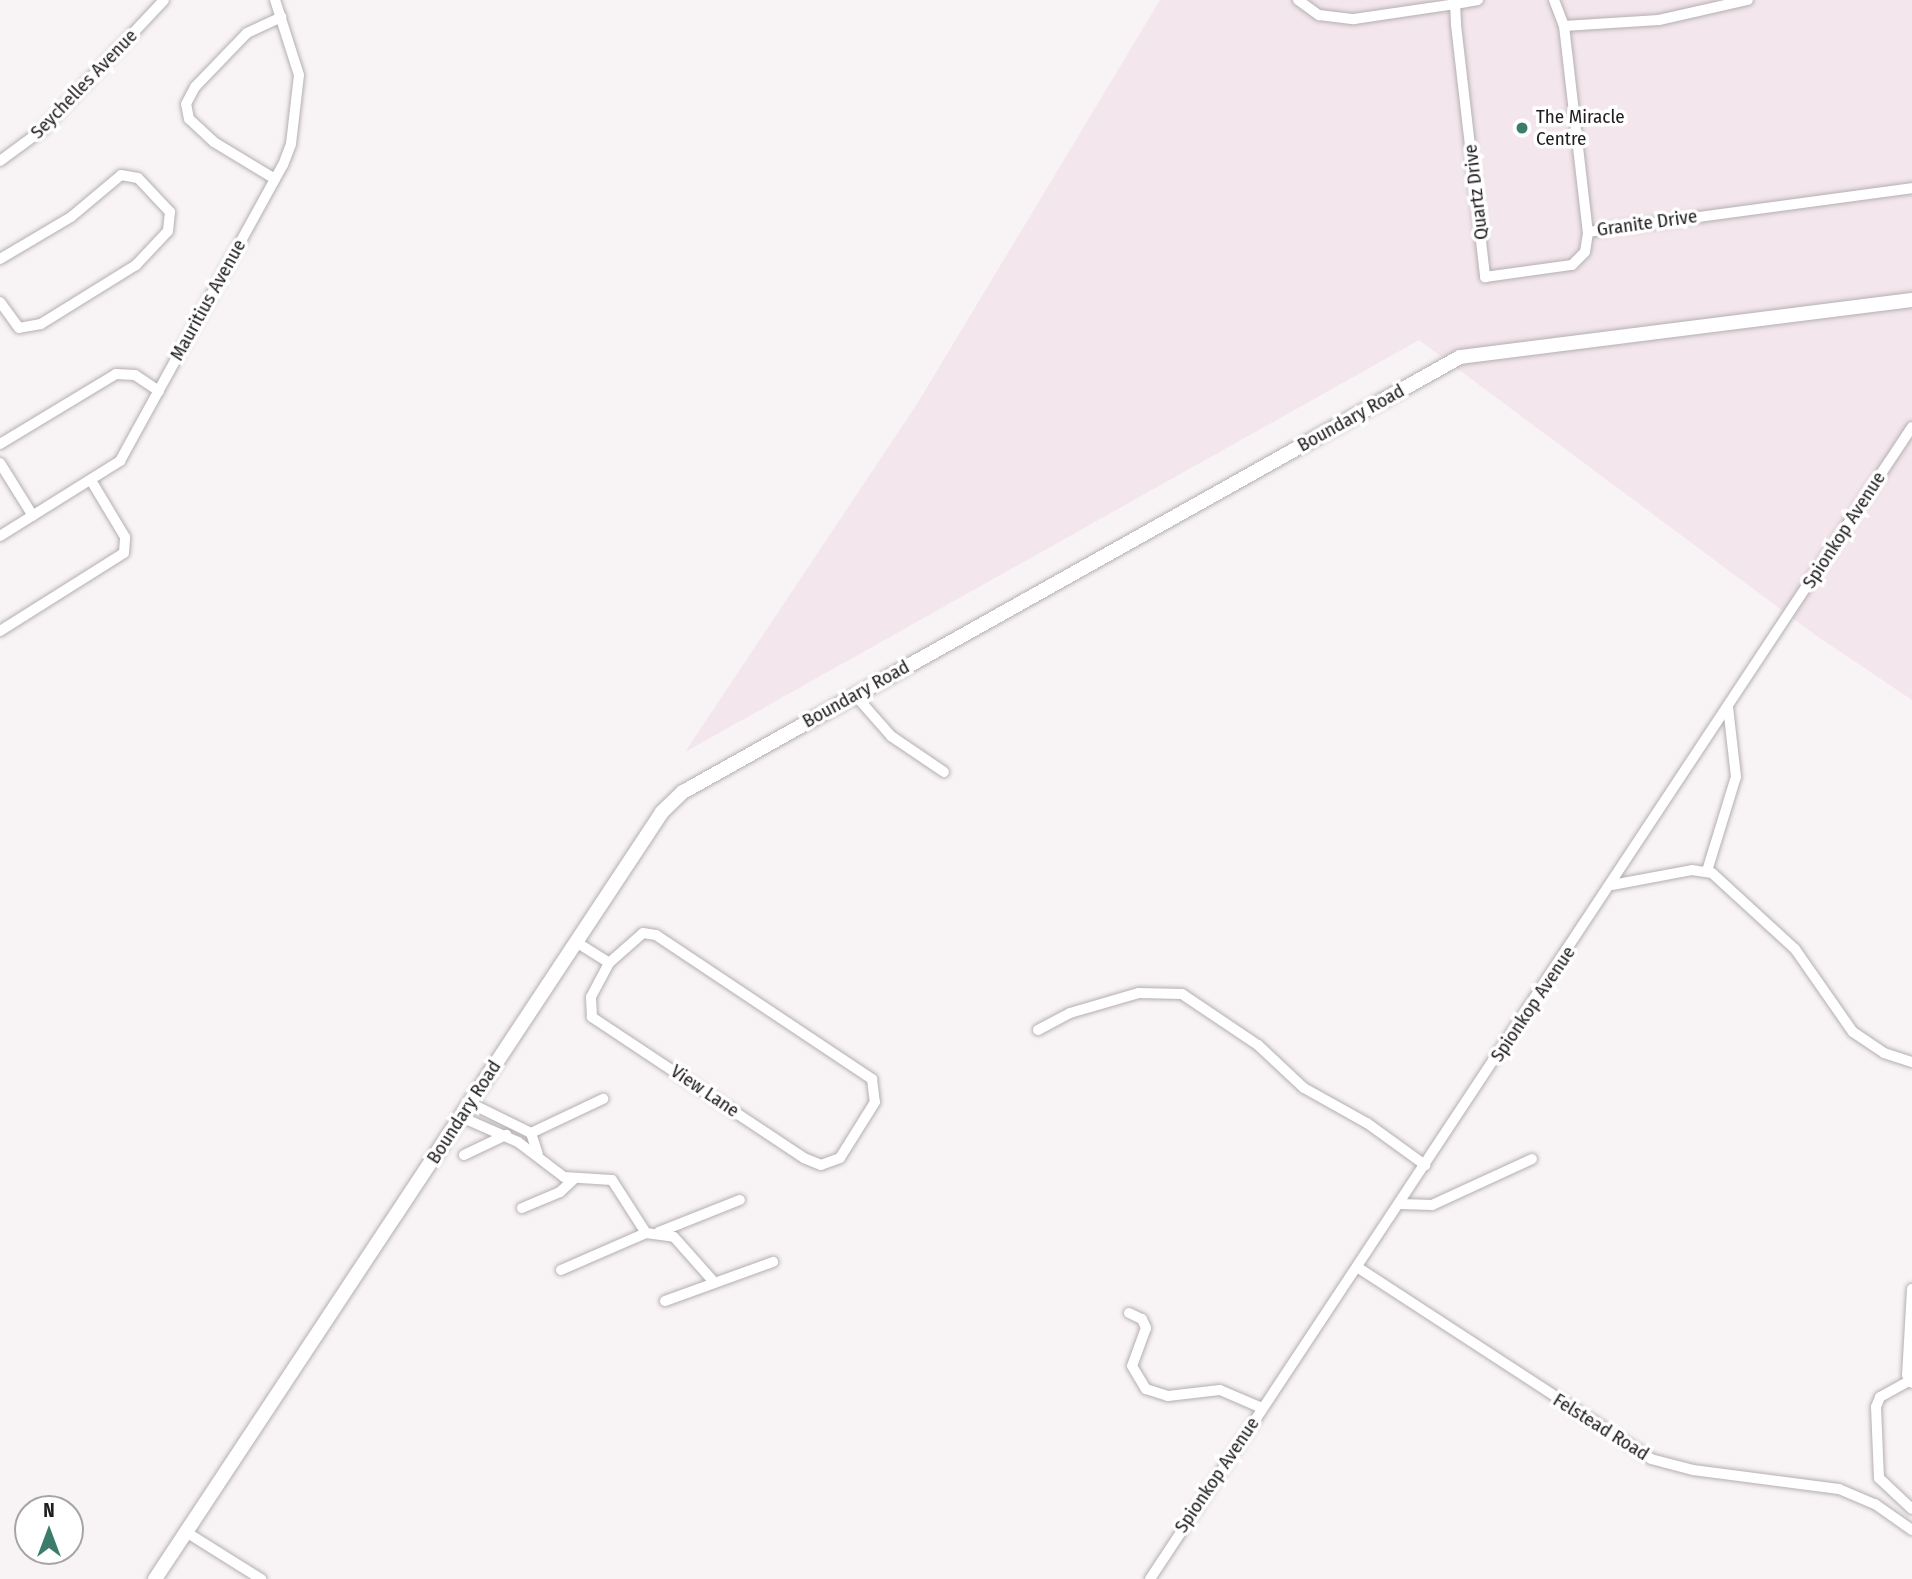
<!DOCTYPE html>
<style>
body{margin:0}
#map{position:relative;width:1912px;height:1579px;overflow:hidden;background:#f8f3f5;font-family:"Fira Sans Condensed",sans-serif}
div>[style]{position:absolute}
.built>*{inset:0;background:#f3e6ed}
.roads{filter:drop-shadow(0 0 2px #b4afb1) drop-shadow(0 0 2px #b4afb1)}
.minor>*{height:10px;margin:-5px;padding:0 5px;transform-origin:5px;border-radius:5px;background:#fff}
.tertiary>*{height:14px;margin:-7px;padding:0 7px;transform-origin:7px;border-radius:7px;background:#fff}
.dots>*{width:19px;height:19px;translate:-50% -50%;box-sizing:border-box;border:4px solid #fff;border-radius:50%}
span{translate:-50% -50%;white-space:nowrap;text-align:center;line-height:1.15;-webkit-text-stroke:7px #fff;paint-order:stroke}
.street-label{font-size:19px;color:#1f1d1e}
.poi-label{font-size:19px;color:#1f1d1e}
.left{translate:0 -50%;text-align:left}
.north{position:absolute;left:14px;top:1495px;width:70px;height:70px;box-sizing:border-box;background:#fff;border:2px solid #a5a5a5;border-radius:50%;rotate:0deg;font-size:19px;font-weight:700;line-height:28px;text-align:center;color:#1f1d1e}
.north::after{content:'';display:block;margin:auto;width:24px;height:32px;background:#3c7c6a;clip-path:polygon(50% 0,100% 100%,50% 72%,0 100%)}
</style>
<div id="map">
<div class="built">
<div style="clip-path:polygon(1160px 0,1912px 0,1912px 700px,1814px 634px,1419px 340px,685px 752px,917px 404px)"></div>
</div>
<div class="roads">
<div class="minor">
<div style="left:1298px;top:0;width:26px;rotate:36deg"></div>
<div style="left:1319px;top:15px;width:35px;rotate:7deg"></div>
<div style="left:1354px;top:19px;width:102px;rotate:-8.4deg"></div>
<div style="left:1478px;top:0;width:23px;rotate:170deg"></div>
<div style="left:1455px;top:4px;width:21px;rotate:87deg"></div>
<div style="left:1456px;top:25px;width:254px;rotate:83.4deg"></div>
<div style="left:1485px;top:277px;width:88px;rotate:-7.9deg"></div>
<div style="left:1572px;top:265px;width:18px;rotate:-45deg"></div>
<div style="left:1585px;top:252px;width:20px;rotate:-81deg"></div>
<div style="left:1554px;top:0;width:28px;rotate:69deg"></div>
<div style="left:1564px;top:26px;width:95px;rotate:-3.6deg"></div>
<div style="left:1659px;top:20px;width:91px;rotate:-12.7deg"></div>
<div style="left:1564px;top:26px;width:207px;rotate:83.4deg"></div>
<div style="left:1588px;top:232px;width:327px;rotate:-7.7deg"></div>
<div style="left:0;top:161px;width:52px;rotate:-36.4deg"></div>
<div style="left:42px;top:130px;width:178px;rotate:-46.8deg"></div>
<div style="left:275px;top:179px;width:71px;rotate:-148.8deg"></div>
<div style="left:214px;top:142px;width:34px;rotate:-137deg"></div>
<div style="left:189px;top:119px;width:15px;rotate:-101deg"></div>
<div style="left:186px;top:104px;width:19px;rotate:-62deg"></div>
<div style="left:195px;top:87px;width:75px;rotate:-46.1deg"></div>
<div style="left:247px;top:33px;width:38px;rotate:-25deg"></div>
<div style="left:0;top:259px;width:82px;rotate:-30.6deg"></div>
<div style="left:71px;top:217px;width:65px;rotate:-40deg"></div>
<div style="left:121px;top:175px;width:17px;rotate:10deg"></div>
<div style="left:138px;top:178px;width:47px;rotate:46.7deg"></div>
<div style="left:170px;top:212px;width:19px;rotate:96deg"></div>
<div style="left:168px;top:231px;width:47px;rotate:133.3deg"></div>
<div style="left:136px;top:265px;width:112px;rotate:148.2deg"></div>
<div style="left:41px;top:324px;width:22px;rotate:170deg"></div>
<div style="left:19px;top:328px;width:32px;rotate:-126deg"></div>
<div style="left:0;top:444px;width:135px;rotate:-31.1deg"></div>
<div style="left:116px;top:374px;width:19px;rotate:3deg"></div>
<div style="left:135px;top:375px;width:29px;rotate:34deg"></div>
<div style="left:0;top:463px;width:62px;rotate:58.1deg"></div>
<div style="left:0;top:536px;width:142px;rotate:-32deg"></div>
<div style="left:120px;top:461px;width:338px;rotate:-61.2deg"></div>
<div style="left:283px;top:165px;width:22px;rotate:-69deg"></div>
<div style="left:291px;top:144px;width:69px;rotate:-83.4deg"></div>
<div style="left:299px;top:75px;width:79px;rotate:-107.7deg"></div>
<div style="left:0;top:631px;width:146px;rotate:-32.2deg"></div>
<div style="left:124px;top:553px;width:16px;rotate:-86deg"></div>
<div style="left:125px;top:537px;width:64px;rotate:-121deg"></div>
<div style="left:855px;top:695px;width:55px;rotate:48.7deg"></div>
<div style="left:891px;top:736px;width:64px;rotate:34.2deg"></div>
<div style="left:1707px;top:871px;width:98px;rotate:-72.9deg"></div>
<div style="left:1736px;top:777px;width:70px;rotate:-96.5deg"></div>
<div style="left:1612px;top:885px;width:81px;rotate:-10.6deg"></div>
<div style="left:1692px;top:870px;width:20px;rotate:9deg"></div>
<div style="left:1712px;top:873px;width:113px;rotate:42.5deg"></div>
<div style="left:1795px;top:949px;width:101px;rotate:55.1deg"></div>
<div style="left:1853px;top:1032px;width:37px;rotate:34deg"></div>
<div style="left:1884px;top:1053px;width:29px;rotate:18deg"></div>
<div style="left:643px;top:933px;width:13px;rotate:9deg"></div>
<div style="left:656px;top:935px;width:260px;rotate:33.7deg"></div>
<div style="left:872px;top:1079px;width:23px;rotate:83deg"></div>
<div style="left:875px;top:1102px;width:66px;rotate:122deg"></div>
<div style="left:840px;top:1158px;width:20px;rotate:160deg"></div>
<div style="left:821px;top:1165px;width:18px;rotate:-158deg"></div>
<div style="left:804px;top:1158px;width:255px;rotate:-146.4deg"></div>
<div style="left:592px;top:1017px;width:20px;rotate:-93deg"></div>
<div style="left:591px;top:997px;width:38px;rotate:-62deg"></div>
<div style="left:609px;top:963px;width:45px;rotate:-41.4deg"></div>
<div style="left:576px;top:942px;width:39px;rotate:32deg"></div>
<div style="left:1038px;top:1030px;width:36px;rotate:-28deg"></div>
<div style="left:1070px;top:1013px;width:72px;rotate:-16.2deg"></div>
<div style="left:1139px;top:993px;width:43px;rotate:1.3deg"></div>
<div style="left:1182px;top:994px;width:92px;rotate:33.9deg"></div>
<div style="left:1258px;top:1045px;width:63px;rotate:43.1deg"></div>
<div style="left:1304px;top:1088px;width:72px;rotate:29.1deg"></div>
<div style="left:1367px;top:1123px;width:72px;rotate:35.9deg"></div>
<div style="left:470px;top:1103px;width:68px;rotate:26.2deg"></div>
<div style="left:531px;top:1133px;width:22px;rotate:72deg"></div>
<div style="left:461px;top:1117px;width:62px;rotate:23.7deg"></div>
<div style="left:518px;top:1142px;width:58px;rotate:37.3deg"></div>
<div style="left:564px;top:1177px;width:48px;rotate:3.6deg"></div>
<div style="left:612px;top:1180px;width:63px;rotate:57.3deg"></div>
<div style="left:646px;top:1233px;width:28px;rotate:8deg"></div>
<div style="left:674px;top:1237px;width:60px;rotate:48.4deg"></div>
<div style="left:531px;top:1133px;width:80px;rotate:-25.3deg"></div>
<div style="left:464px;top:1155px;width:47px;rotate:-25.5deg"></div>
<div style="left:1400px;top:1204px;width:32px;rotate:2deg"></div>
<div style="left:1432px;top:1205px;width:110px;rotate:-24.7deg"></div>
<div style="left:522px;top:1208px;width:41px;rotate:-22.8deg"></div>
<div style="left:560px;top:1192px;width:18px;rotate:-43deg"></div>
<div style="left:659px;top:1232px;width:87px;rotate:-21.6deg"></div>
<div style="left:1357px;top:1267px;width:351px;rotate:33.1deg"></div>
<div style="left:1651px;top:1459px;width:43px;rotate:14.7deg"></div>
<div style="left:1693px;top:1470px;width:147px;rotate:7.4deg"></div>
<div style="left:1839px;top:1489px;width:39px;rotate:23deg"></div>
<div style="left:1875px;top:1504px;width:45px;rotate:35.1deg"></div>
<div style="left:561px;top:1270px;width:93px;rotate:-23.5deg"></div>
<div style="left:1912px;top:1289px;width:86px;rotate:93.3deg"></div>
<div style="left:1907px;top:1375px;width:9px;rotate:58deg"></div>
<div style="left:665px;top:1301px;width:115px;rotate:-19.9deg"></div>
<div style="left:1129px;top:1313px;width:14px;rotate:25deg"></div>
<div style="left:1142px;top:1319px;width:10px;rotate:66deg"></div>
<div style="left:1146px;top:1328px;width:40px;rotate:110.2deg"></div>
<div style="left:1132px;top:1366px;width:27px;rotate:59deg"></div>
<div style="left:1146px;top:1389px;width:23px;rotate:18deg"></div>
<div style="left:1168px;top:1396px;width:52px;rotate:-6.6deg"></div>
<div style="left:1220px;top:1390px;width:46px;rotate:23.2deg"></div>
<div style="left:1909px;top:1381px;width:33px;rotate:151deg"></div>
<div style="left:1880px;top:1397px;width:11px;rotate:112deg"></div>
<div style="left:1876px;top:1407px;width:71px;rotate:87.6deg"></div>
<div style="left:1879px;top:1478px;width:45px;rotate:43.2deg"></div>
<div style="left:186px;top:1532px;width:89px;rotate:32.1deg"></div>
<div style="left:1150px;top:1579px;width:1381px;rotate:-56.52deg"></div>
</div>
<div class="tertiary">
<div style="left:155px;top:1579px;width:919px;rotate:-56.53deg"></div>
<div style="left:662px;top:812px;width:29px;rotate:-44deg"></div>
<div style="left:683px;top:792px;width:890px;rotate:-29.24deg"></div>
<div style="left:1460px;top:357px;width:456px;rotate:-7.2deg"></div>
</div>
</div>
<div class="dots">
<div style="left:1522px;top:128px;background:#3c7c6a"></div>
</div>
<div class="street-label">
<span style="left:84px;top:84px;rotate:-46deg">Seychelles Avenue</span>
<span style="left:1476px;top:192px;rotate:-97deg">Quartz Drive</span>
<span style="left:1647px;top:223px;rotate:-8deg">Granite Drive</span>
<span style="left:208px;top:300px;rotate:-61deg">Mauritius Avenue</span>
<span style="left:1351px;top:418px;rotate:-29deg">Boundary Road</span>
<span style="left:1844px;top:530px;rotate:-57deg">Spionkop Avenue</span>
<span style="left:856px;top:694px;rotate:-29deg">Boundary Road</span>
<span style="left:1533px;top:1004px;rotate:-56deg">Spionkop Avenue</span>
<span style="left:705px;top:1091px;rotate:34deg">View Lane</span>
<span style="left:464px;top:1112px;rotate:-57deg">Boundary Road</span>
<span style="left:1601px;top:1427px;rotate:32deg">Felstead Road</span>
<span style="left:1217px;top:1475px;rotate:-56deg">Spionkop Avenue</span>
</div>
<div class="poi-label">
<span class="left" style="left:1536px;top:128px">The Miracle<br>Centre</span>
</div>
<div class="north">N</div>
</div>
